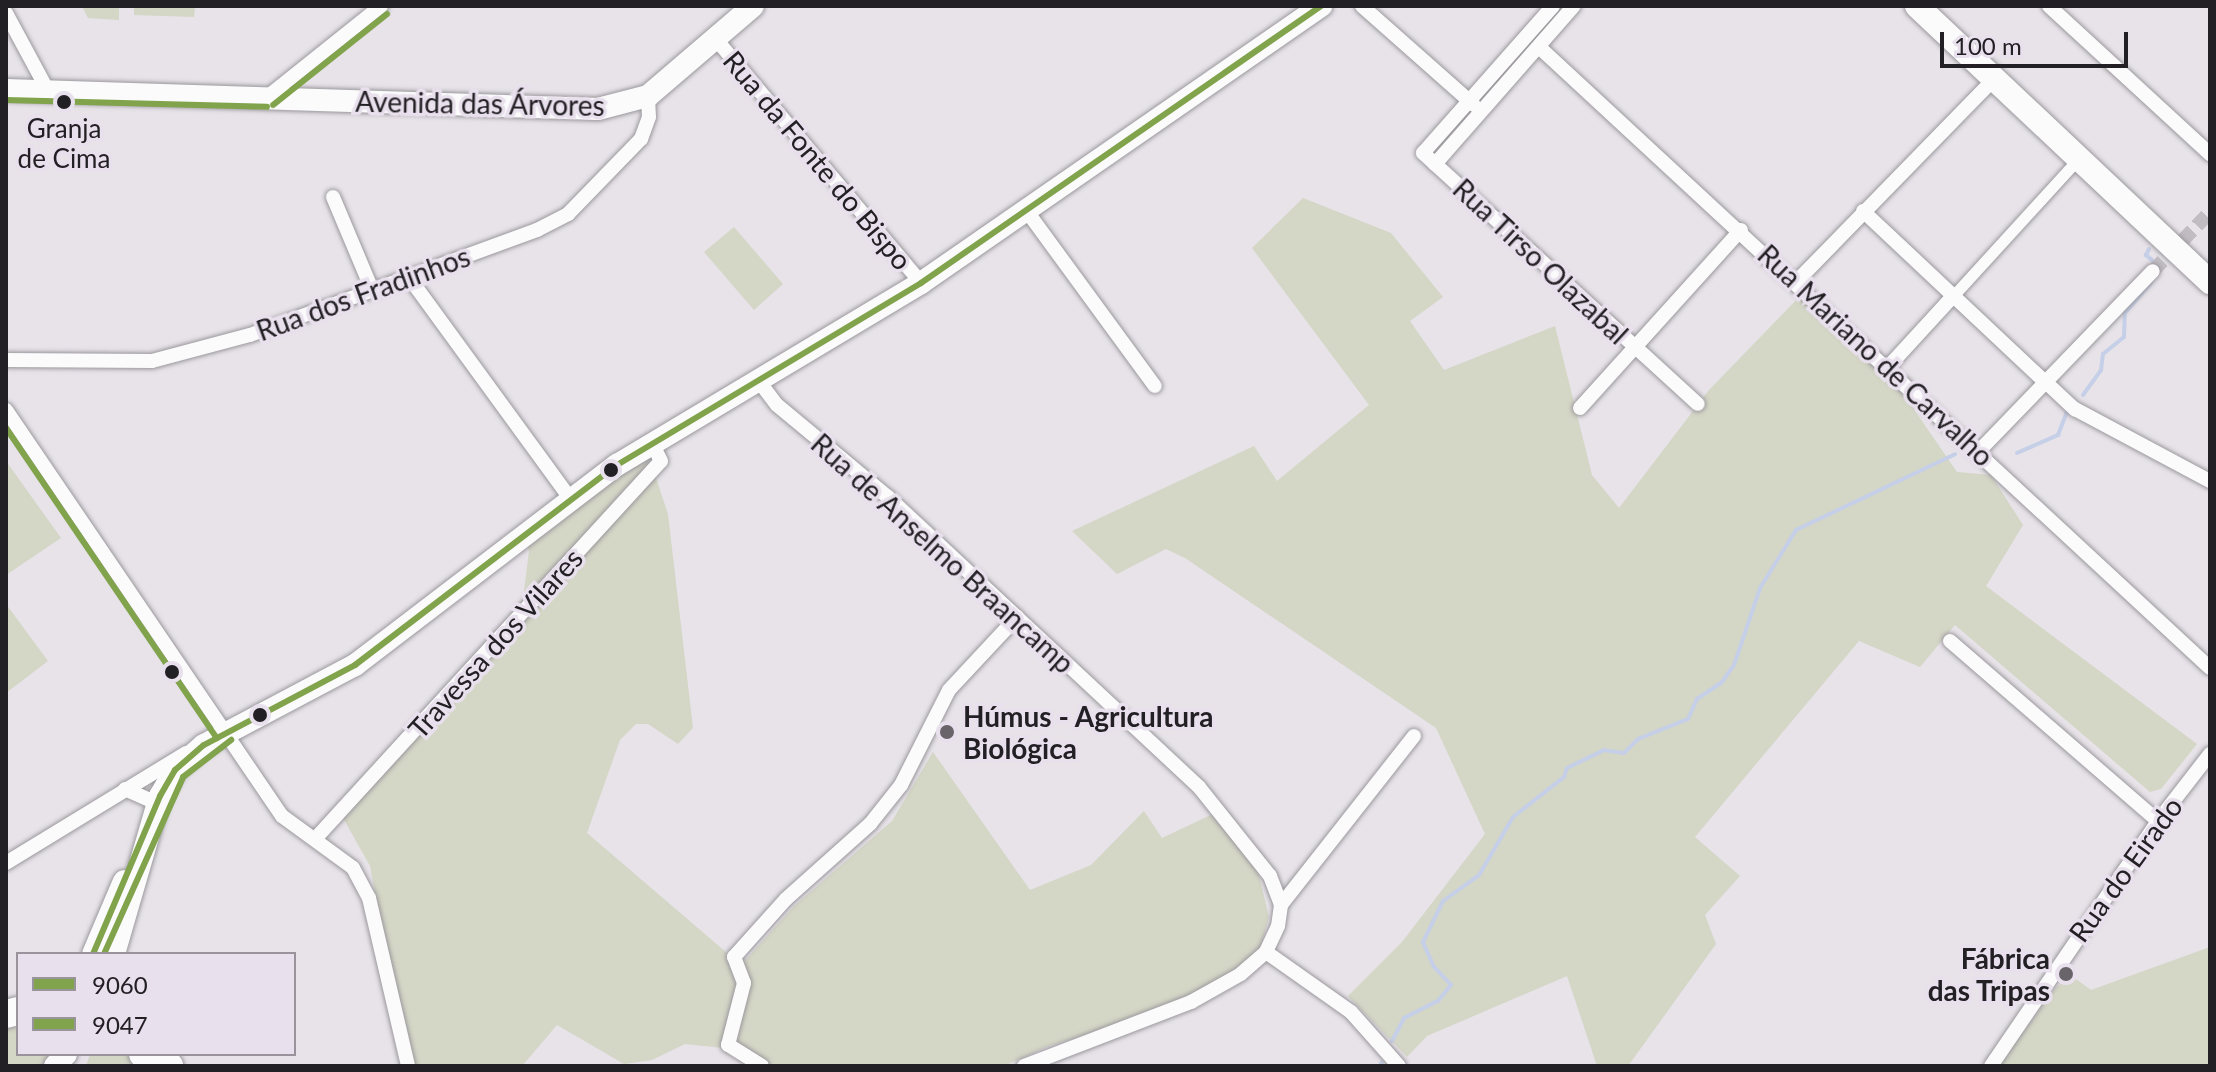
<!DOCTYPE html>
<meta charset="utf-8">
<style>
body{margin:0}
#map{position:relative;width:2216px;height:1072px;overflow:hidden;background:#e7e3e9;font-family:Lato,sans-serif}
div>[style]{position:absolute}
.green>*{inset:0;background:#d4d6c6}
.stream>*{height:4px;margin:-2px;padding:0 2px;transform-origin:2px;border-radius:2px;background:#c5cfe7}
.minor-tunnel>*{height:14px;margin-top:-7px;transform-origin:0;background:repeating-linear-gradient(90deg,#c0bcc2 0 14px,transparent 0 21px)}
.roads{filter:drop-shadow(0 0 2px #9b989d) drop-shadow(0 0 2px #9b989d)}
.pedestrian>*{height:11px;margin:-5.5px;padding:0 5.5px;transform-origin:5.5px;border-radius:5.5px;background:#fbfbfc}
.minor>*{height:14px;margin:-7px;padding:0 7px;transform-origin:7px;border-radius:7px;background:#fbfbfc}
.secondary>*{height:22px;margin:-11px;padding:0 11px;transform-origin:11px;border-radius:11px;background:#fbfbfc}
.primary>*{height:24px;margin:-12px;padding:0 12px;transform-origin:12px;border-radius:12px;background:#fbfbfc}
.motorway>*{height:28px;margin:-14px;padding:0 14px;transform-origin:14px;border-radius:14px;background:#fbfbfc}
.bus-1>*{height:6px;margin:-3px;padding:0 3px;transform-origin:3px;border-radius:3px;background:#81a34b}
.bus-2>*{height:6px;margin:-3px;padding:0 3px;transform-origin:3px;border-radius:3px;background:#81a34b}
.dots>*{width:22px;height:22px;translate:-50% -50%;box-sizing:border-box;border:4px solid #e8e0ec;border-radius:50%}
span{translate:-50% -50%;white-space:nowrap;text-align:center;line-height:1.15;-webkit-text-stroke:7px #e8e0ec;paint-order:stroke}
.bus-label{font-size:26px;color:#232025}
.street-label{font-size:28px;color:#232025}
.poi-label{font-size:28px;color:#232025;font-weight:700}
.left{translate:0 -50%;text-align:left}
.right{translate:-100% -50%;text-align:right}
.frame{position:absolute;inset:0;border:8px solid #232025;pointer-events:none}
.legend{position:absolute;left:16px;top:952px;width:280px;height:104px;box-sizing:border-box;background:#e8e0ec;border:2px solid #99939c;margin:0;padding:10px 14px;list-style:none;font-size:24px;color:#232025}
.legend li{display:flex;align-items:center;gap:16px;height:40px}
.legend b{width:40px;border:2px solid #99939c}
.scale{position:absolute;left:1940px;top:32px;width:188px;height:36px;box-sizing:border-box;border:4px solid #232025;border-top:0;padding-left:10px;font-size:24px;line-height:28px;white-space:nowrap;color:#232025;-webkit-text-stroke:6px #e8e0ec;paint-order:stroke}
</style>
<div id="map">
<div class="green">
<div style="clip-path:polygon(82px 6px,119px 6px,119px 20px,88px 18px)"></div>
<div style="clip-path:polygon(134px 6px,195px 6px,194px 17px,134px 15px)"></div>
<div style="clip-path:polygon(1303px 198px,1391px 233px,1443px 297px,1410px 321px,1444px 370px,1555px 326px,1592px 475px,1619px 508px,1709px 390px,1801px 295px,1889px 373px,1957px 472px,1991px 475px,2023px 525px,1986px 586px,2197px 744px,2161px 789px,2150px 792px,1955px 625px,1920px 667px,1859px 641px,1695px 837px,1740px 876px,1705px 915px,1716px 944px,1628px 1066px,1597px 1066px,1567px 976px,1427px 1036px,1407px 1057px,1348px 996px,1402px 942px,1485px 834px,1436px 728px,1185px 558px,1166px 549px,1117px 574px,1072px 531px,1254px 446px,1277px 481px,1369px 405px,1252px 248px)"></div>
<div style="clip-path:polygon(734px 227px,783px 284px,754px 310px,704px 252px)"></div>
<div style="clip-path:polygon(642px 454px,652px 466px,668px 514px,693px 728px,678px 744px,648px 724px,636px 724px,620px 740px,587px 833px,741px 965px,794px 906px,892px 821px,933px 752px,1030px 890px,1091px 865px,1144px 811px,1162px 838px,1213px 814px,1256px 863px,1269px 917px,1261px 946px,1238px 969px,1171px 1009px,1046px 1047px,1004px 1066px,770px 1066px,732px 1049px,685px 1044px,652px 1060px,624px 1064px,557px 1025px,522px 1066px,407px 1066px,370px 866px,343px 818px,511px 621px,523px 599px,529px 551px,524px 541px)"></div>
<div style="clip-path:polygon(6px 461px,61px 538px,6px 575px)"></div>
<div style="clip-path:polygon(6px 604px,48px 661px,6px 693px)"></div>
<div style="clip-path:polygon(2210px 947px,2210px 1066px,1998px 1066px,2056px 987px,2073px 977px,2091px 990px)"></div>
<div style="clip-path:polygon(18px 1027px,18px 1054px,49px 1054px,46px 1066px,6px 1066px,6px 1029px)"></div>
<div style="clip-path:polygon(90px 1054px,125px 1054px,155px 1066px,86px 1066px)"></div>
</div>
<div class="stream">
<div style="left:2149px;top:249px;width:7px;rotate:117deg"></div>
<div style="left:2146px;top:255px;width:8px;rotate:40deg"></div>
<div style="left:2083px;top:395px;width:31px;rotate:-54deg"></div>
<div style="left:2101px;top:370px;width:16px;rotate:-83deg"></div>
<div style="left:2103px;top:354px;width:27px;rotate:-39deg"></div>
<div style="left:2124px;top:337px;width:24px;rotate:-88deg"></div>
<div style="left:2125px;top:313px;width:40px;rotate:-49deg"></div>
<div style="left:2017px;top:453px;width:45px;rotate:-23.7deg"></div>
<div style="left:2058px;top:435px;width:25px;rotate:-69deg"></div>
<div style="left:1392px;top:1041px;width:26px;rotate:-62deg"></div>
<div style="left:1404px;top:1018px;width:38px;rotate:-27deg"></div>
<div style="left:1438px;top:1001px;width:21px;rotate:-51deg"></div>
<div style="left:1451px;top:985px;width:25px;rotate:-133deg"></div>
<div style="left:1434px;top:967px;width:27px;rotate:-114deg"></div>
<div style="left:1423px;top:942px;width:46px;rotate:-64deg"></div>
<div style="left:1443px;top:901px;width:44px;rotate:-35.8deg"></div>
<div style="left:1479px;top:875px;width:67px;rotate:-59.6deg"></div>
<div style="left:1513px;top:817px;width:65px;rotate:-38.1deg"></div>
<div style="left:1564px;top:777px;width:9px;rotate:-72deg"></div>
<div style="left:1567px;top:768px;width:41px;rotate:-25.9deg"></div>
<div style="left:1604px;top:750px;width:20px;rotate:9deg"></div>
<div style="left:1624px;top:753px;width:20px;rotate:-45deg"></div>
<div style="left:1638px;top:739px;width:54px;rotate:-21.8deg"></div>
<div style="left:1688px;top:719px;width:22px;rotate:-66deg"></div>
<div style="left:1697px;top:699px;width:30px;rotate:-34deg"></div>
<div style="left:1722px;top:682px;width:21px;rotate:-55deg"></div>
<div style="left:1734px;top:665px;width:81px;rotate:-71.3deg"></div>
<div style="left:1760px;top:588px;width:68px;rotate:-58.2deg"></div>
<div style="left:1796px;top:530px;width:176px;rotate:-25.5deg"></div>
<div style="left:1380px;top:1066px;width:4px;rotate:-63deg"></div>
</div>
<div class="minor-tunnel">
<div style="left:2153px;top:271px;width:82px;rotate:-46deg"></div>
</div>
<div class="roads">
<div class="pedestrian">
<div style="left:1954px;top:295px;width:185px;rotate:-47.6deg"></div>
</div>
<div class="minor">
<div style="left:1362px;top:6px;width:149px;rotate:41.5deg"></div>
<div style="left:1553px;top:6px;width:196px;rotate:131.5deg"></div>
<div style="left:1423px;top:153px;width:372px;rotate:42.4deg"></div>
<div style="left:2049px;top:6px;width:219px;rotate:42.6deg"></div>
<div style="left:6px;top:13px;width:89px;rotate:61.7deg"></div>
<div style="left:715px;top:38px;width:320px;rotate:49.9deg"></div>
<div style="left:1539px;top:47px;width:914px;rotate:42.78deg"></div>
<div style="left:267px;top:97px;width:146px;rotate:-38.6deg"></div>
<div style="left:1435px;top:164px;width:210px;rotate:-48.7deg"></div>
<div style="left:333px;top:197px;width:101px;rotate:67.2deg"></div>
<div style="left:1026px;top:210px;width:218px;rotate:53.8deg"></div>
<div style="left:1863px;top:211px;width:243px;rotate:43.2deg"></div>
<div style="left:408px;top:276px;width:275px;rotate:53.9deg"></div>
<div style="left:1797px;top:281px;width:282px;rotate:-45.7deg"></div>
<div style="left:6px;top:360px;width:146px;rotate:0.4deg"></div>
<div style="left:152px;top:361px;width:101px;rotate:-14.9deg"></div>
<div style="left:250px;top:335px;width:306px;rotate:-20.1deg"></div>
<div style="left:537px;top:230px;width:35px;rotate:-27deg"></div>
<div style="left:568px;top:214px;width:105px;rotate:-45.8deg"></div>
<div style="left:641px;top:139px;width:23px;rotate:-70deg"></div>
<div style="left:649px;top:117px;width:21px;rotate:-93deg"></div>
<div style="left:1889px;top:366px;width:96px;rotate:-47.5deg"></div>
<div style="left:758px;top:380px;width:31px;rotate:53deg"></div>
<div style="left:777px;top:405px;width:144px;rotate:39.7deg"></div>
<div style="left:888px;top:497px;width:425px;rotate:43deg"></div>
<div style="left:1199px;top:787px;width:114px;rotate:51.4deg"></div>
<div style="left:1270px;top:876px;width:31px;rotate:69deg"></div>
<div style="left:1281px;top:905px;width:21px;rotate:98deg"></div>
<div style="left:1278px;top:926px;width:29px;rotate:115deg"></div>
<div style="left:1266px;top:952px;width:33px;rotate:139deg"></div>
<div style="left:1241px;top:974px;width:57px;rotate:150.8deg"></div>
<div style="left:1191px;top:1002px;width:179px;rotate:159deg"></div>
<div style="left:2051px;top:387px;width:33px;rotate:43deg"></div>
<div style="left:2075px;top:409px;width:153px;rotate:28.1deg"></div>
<div style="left:1580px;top:408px;width:240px;rotate:-47.9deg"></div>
<div style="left:6px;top:410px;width:491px;rotate:55.8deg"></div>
<div style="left:282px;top:816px;width:88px;rotate:36.2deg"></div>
<div style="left:353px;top:868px;width:34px;rotate:62deg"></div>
<div style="left:369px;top:898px;width:172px;rotate:76.9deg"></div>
<div style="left:1979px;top:451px;width:250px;rotate:-46deg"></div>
<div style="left:1950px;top:641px;width:275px;rotate:40.9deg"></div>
<div style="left:125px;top:789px;width:35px;rotate:24deg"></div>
<div style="left:315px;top:839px;width:512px;rotate:-47.53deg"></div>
<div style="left:661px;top:461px;width:20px;rotate:-117deg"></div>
<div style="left:6px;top:863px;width:211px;rotate:-31.4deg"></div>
<div style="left:1281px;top:905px;width:215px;rotate:-51.8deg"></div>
<div style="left:1266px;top:952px;width:104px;rotate:35.2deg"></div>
<div style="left:1351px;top:1012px;width:72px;rotate:48.4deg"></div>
<div style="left:762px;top:1066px;width:40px;rotate:-148deg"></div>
<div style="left:728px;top:1045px;width:64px;rotate:-75.5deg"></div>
<div style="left:744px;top:983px;width:28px;rotate:-111deg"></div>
<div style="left:734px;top:957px;width:78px;rotate:-48.1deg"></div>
<div style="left:786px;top:899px;width:113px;rotate:-41.8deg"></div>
<div style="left:870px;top:824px;width:50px;rotate:-51.5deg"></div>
<div style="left:901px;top:785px;width:106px;rotate:-63.2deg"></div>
<div style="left:949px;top:690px;width:100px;rotate:-47deg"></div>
<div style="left:1991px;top:1066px;width:297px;rotate:-55.7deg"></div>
<div style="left:2158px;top:821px;width:85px;rotate:-52.2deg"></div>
</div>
<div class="secondary">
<div style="left:6px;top:90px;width:592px;rotate:1.84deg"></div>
<div style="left:598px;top:109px;width:52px;rotate:-14.6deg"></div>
<div style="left:648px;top:96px;width:138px;rotate:-40.6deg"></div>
<div style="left:93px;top:954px;width:79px;rotate:-67deg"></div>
<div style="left:114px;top:954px;width:165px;rotate:-73.8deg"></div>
<div style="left:160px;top:796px;width:30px;rotate:-60deg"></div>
<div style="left:175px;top:770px;width:38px;rotate:-41deg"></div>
<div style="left:204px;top:745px;width:171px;rotate:-27.9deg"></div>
<div style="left:355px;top:665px;width:330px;rotate:-37.4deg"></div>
<div style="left:617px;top:465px;width:354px;rotate:-30.9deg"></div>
<div style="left:921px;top:283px;width:487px;rotate:-34.7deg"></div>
<div style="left:55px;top:1066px;width:16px;rotate:-47deg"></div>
</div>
<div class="primary">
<div style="left:1917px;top:6px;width:403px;rotate:43.3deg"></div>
</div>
<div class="motorway">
<div style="left:6px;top:1014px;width:12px;rotate:-14deg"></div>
<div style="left:143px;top:1054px;width:29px;rotate:25deg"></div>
</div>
</div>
<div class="bus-1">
<div style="left:93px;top:954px;width:172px;rotate:-67deg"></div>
<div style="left:160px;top:796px;width:30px;rotate:-60deg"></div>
<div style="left:175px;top:770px;width:38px;rotate:-41deg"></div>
<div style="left:204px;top:745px;width:171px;rotate:-27.9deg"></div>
<div style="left:355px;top:665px;width:330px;rotate:-37.4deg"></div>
<div style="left:617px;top:465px;width:354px;rotate:-30.9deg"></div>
<div style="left:921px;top:283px;width:487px;rotate:-34.7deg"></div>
</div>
<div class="bus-2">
<div style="left:6px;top:100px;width:261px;rotate:1.5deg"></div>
<div style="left:273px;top:105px;width:146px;rotate:-38.6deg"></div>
<div style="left:6px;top:428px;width:375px;rotate:55.8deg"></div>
<div style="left:104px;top:954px;width:194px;rotate:-65.9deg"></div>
<div style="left:183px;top:777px;width:61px;rotate:-37.6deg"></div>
</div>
<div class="dots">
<div style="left:64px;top:102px;background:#232025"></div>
<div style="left:611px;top:470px;background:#232025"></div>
<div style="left:172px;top:672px;background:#232025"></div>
<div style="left:260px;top:715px;background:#232025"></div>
<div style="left:947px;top:732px;background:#68646a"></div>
<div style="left:2066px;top:974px;background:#68646a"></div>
</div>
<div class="bus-label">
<span style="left:64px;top:144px">Granja<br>de Cima</span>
</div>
<div class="street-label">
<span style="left:480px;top:103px;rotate:1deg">Avenida das Árvores</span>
<span style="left:818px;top:160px;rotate:50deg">Rua da Fonte do Bispo</span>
<span style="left:1541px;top:261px;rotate:43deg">Rua Tirso Olazabal</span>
<span style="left:363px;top:293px;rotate:-20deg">Rua dos Fradinhos</span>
<span style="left:1876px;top:355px;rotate:43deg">Rua Mariano de Carvalho</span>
<span style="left:943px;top:553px;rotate:42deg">Rua de Anselmo Braancamp</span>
<span style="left:495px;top:643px;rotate:-48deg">Travessa dos Vilares</span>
<span style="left:2125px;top:869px;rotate:-54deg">Rua do Eirado</span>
</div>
<div class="poi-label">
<span class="left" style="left:963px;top:732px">Húmus - Agricultura<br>Biológica</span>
<span class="right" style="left:2050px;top:974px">Fábrica<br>das Tripas</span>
</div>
<div class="frame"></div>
<ul class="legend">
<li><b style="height:10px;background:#81a34b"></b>9060</li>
<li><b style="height:10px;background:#81a34b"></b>9047</li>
</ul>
<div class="scale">100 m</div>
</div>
